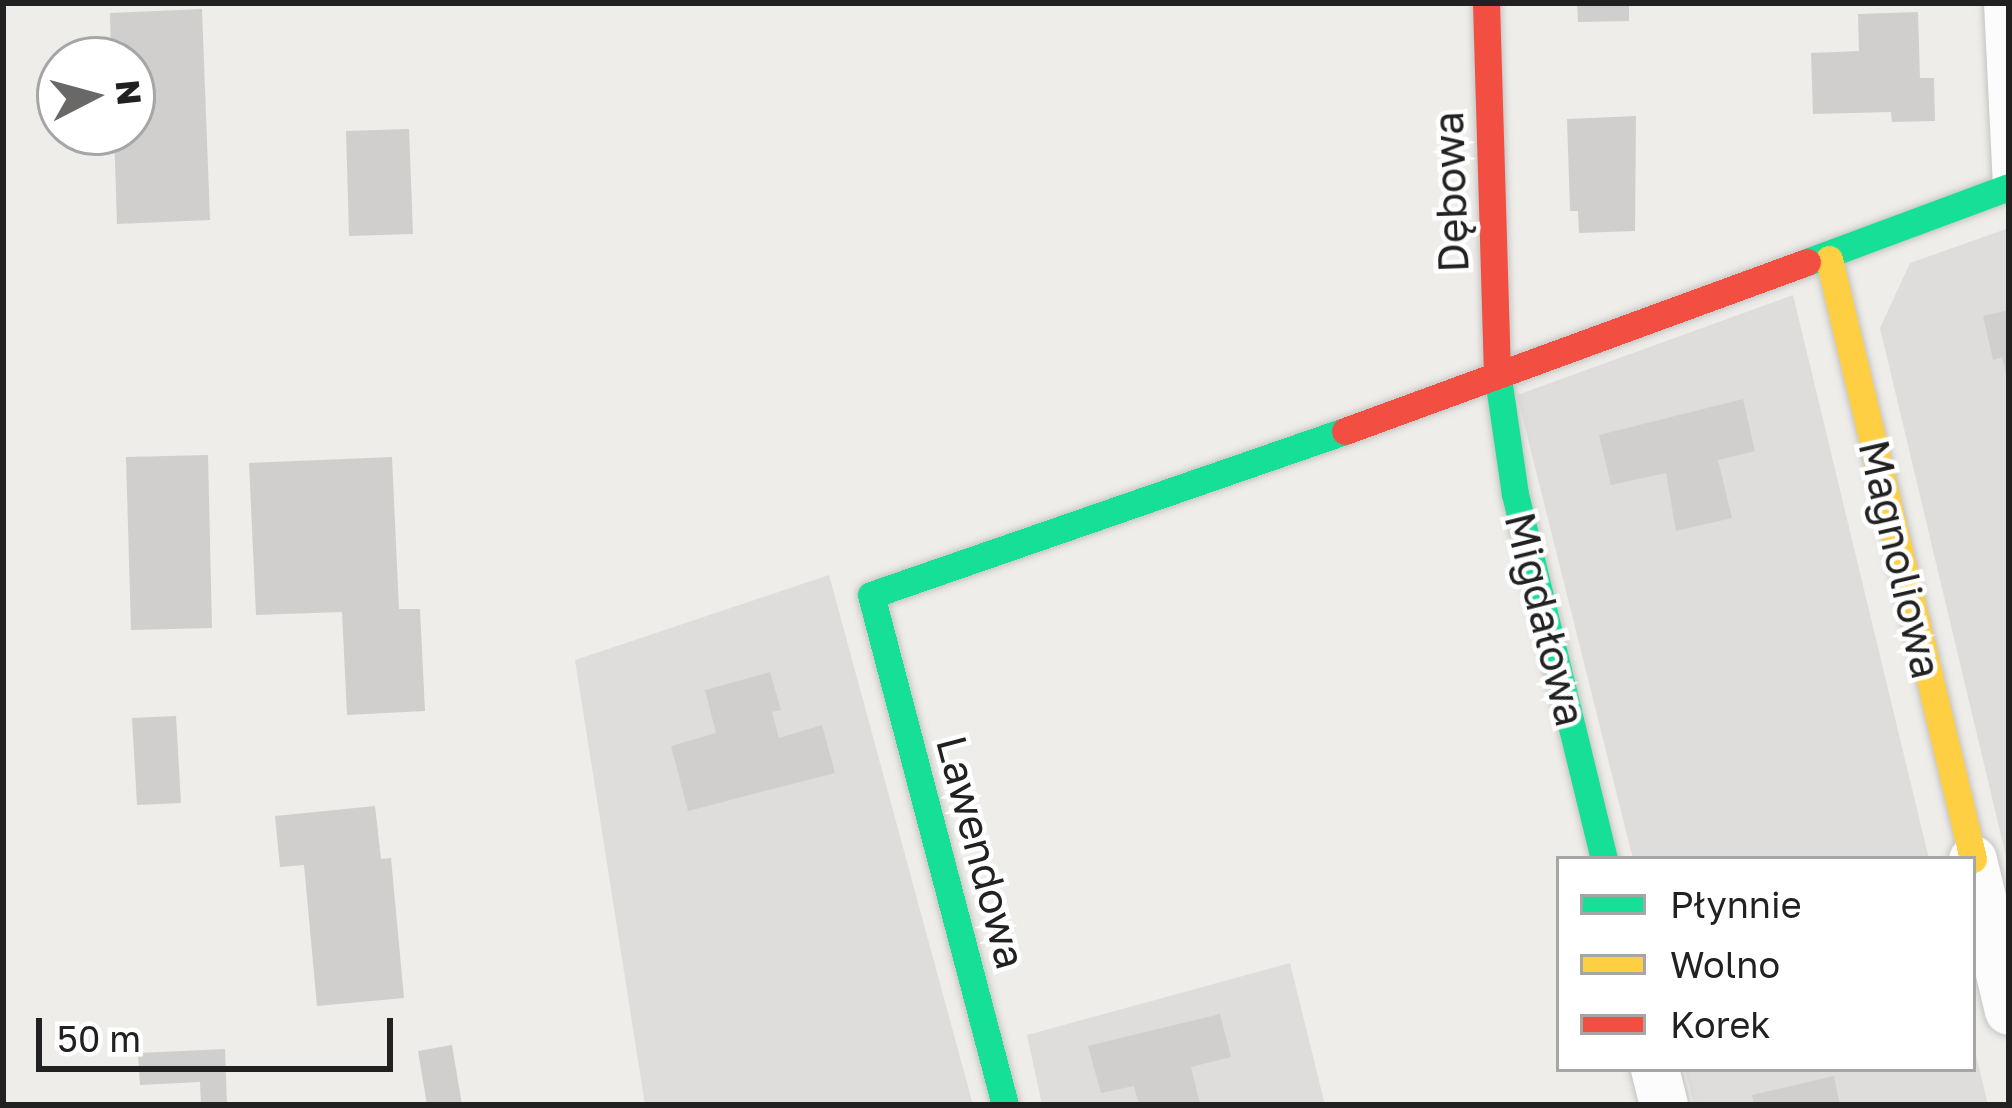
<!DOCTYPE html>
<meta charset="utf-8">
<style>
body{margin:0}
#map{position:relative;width:2012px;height:1108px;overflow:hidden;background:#eeedea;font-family:"Golos Text",sans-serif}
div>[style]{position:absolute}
.residential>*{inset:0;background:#dedddb}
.building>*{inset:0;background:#d1cfcd}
.roads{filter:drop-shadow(0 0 3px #c4c4c2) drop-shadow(0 0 3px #c4c4c2)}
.lane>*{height:24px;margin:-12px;padding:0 12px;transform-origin:12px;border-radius:12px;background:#fcfcfc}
.street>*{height:48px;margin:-24px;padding:0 24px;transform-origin:24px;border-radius:24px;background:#fcfcfc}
.fast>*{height:27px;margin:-13.5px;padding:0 13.5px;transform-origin:13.5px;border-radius:13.5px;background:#16e098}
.slow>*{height:27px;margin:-13.5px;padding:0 13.5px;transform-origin:13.5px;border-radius:13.5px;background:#ffcf43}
.jam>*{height:27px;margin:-13.5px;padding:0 13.5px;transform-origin:13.5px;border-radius:13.5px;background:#f24e42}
span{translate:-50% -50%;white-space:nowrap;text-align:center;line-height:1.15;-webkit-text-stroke:9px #fff;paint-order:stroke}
.street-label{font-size:42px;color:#212121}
.frame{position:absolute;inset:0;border:6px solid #212121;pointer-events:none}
.legend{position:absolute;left:1556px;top:856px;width:420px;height:216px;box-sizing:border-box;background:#fff;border:3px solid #a6a6a6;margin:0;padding:15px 21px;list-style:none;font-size:36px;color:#212121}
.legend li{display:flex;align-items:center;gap:24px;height:60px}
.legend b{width:60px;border:3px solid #a6a6a6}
.north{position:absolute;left:36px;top:36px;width:120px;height:120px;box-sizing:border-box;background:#fff;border:3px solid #a6a6a6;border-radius:50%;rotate:84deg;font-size:33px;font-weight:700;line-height:48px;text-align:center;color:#212121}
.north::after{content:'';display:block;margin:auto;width:42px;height:54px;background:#696867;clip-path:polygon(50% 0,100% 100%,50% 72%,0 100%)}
.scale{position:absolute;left:36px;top:1018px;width:357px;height:54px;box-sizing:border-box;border:6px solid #212121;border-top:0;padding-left:15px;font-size:36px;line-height:42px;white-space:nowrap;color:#212121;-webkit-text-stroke:9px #fff;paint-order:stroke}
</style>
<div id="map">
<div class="residential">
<div style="clip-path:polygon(2009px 228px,2009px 869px,1880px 328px,1910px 263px)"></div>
<div style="clip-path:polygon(1793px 295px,1929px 859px,1633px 859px,1517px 395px)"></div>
<div style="clip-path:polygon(829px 575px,973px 1105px,645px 1105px,575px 660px)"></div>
<div style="clip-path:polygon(1290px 963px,1325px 1105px,1042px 1105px,1027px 1035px)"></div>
<div style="clip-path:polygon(1973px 1042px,1988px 1105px,1694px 1105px,1685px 1069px,1973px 1069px)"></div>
</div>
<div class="building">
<div style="clip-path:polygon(1577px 3px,1629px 3px,1629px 21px,1578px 22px)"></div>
<div style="clip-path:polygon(202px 9px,210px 220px,117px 224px,114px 132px,132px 132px,132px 60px,111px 60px,110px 13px)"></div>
<div style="clip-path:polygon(1918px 12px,1920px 78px,1934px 78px,1935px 121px,1892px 122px,1891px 112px,1813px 114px,1811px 53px,1859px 51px,1858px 14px)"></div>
<div style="clip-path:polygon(1636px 116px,1635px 231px,1579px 233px,1578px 211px,1570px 211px,1567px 119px)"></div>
<div style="clip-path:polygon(409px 129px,413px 234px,349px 236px,346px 131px)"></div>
<div style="clip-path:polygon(2009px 310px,2009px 378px,2007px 378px,2002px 357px,1993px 360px,1983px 316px)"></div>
<div style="clip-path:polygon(1743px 399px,1755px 451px,1718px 460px,1732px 518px,1676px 531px,1666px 473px,1611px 485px,1599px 435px)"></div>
<div style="clip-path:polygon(208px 455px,212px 628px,131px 630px,126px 457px)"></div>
<div style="clip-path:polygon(392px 457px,399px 609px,420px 609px,425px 711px,347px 715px,342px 612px,256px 615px,249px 463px)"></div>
<div style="clip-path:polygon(770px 672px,781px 710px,772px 712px,779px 738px,822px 725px,835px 773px,688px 811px,671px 746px,716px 733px,705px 690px)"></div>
<div style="clip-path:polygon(176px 716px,181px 803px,137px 805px,132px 718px)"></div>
<div style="clip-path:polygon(375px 806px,381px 859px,391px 858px,404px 998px,317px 1006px,304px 865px,280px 867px,275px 816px)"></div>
<div style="clip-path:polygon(1220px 1014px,1231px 1057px,1191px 1067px,1200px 1104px,1139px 1105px,1134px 1086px,1101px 1093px,1088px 1046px)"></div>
<div style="clip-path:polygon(452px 1045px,462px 1105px,427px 1105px,418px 1051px)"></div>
<div style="clip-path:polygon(225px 1049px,227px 1105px,201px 1105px,200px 1082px,140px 1085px,138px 1053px)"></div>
<div style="clip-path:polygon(1834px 1076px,1840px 1105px,1754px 1105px,1752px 1095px)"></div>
</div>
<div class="roads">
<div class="lane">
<div style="left:1996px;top:3px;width:184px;rotate:87.2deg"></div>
</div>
<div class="street">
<div style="left:1973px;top:860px;width:155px;rotate:76.6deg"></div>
<div style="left:1655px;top:1069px;width:37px;rotate:76deg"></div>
</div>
<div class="fast">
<div style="left:1807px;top:262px;width:215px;rotate:-20.4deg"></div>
<div style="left:1497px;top:371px;width:124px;rotate:81.7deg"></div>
<div style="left:1515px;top:494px;width:376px;rotate:76.3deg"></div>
<div style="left:1005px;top:1105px;width:527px;rotate:-104.72deg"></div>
<div style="left:871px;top:595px;width:502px;rotate:-19.09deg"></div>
</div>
<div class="slow">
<div style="left:1829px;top:259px;width:617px;rotate:76.5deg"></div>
</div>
<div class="jam">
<div style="left:1486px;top:3px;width:368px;rotate:88.3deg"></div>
<div style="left:1345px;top:431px;width:492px;rotate:-20.1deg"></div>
</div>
</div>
<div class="street-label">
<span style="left:1450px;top:192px;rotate:-92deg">Dębowa</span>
<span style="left:1901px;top:559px;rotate:77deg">Magnoliowa</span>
<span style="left:1546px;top:619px;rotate:76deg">Migdałowa</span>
<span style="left:982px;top:852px;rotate:75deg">Lawendowa</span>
</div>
<div class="frame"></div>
<ul class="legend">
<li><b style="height:15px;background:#16e098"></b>Płynnie</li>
<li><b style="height:15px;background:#ffcf43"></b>Wolno</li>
<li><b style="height:15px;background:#f24e42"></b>Korek</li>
</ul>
<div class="north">N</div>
<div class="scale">50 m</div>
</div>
